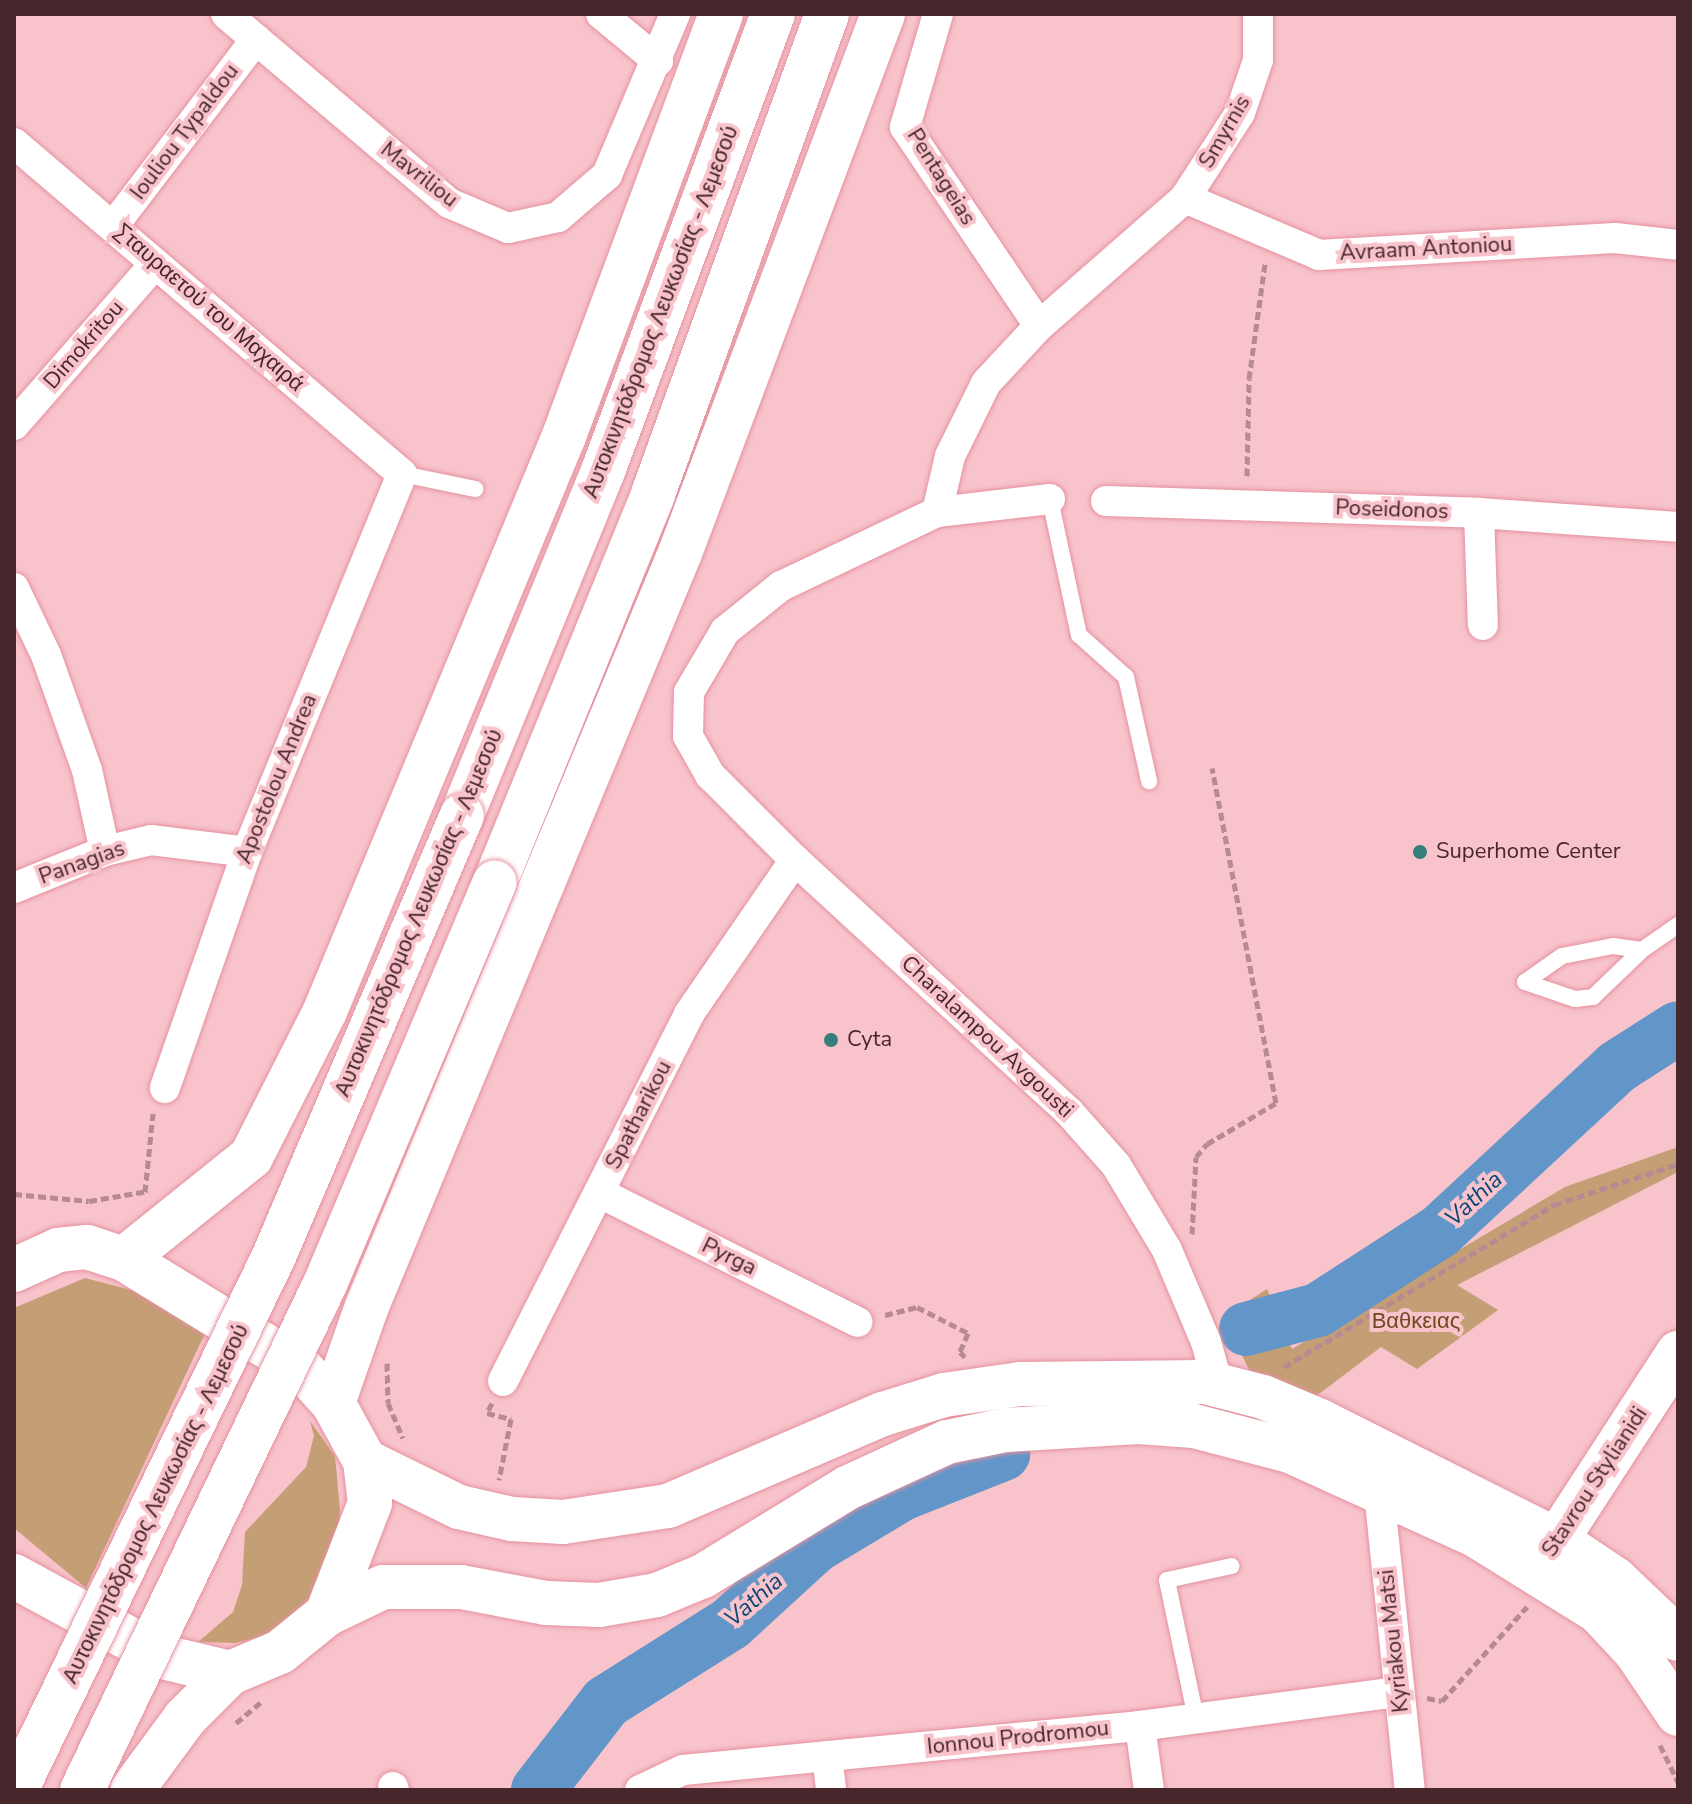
<!DOCTYPE html>
<meta charset="utf-8">
<style>
body{margin:0}
#map{position:relative;width:1692px;height:1804px;overflow:hidden;background:#f8c3cb;font-family:"Nunito Sans",sans-serif}
div>[style]{position:absolute}
.green>*{inset:0;background:#c49e74}
.river>*{height:54px;margin:-27px;padding:0 27px;transform-origin:27px;border-radius:27px;background:#6296c9}
.path>*{height:5px;margin-top:-2.5px;transform-origin:0;background:repeating-linear-gradient(90deg,#b78990 0 8px,transparent 0 12px)}
.roads{filter:drop-shadow(0 0 2px #e592a0) drop-shadow(0 0 2px #e592a0)}
.lane>*{height:16px;margin:-8px;padding:0 8px;transform-origin:8px;border-radius:8px;background:#fff}
.street>*{height:30px;margin:-15px;padding:0 15px;transform-origin:15px;border-radius:15px;background:#fff}
.secondary>*{height:44px;margin:-22px;padding:0 22px;transform-origin:22px;border-radius:22px;background:#fff}
.highway>*{height:44px;margin:-22px;padding:0 22px;transform-origin:22px;border-radius:22px;background:#fff}
.bridges{filter:drop-shadow(0 0 2px #e592a0) drop-shadow(0 0 2px #e592a0)}
.highway-bridge>*{height:44px;margin:-22px;padding:0 22px;transform-origin:22px;border-radius:22px;background:#fff}
.dots>*{width:22px;height:22px;translate:-50% -50%;box-sizing:border-box;border:4px solid #f8c3cb;border-radius:50%}
span{translate:-50% -50%;white-space:nowrap;text-align:center;line-height:1.15;-webkit-text-stroke:8px #f8c3cb;paint-order:stroke}
.street-label{font-size:22px;color:#47262c}
.poi-label{font-size:22px;color:#47262c}
.left{translate:0 -50%;text-align:left}
.park-label{font-size:22px;color:#6e4b21}
.water-label{font-size:24px;color:#0c4878;font-style:italic}
.frame{position:absolute;inset:0;border:16px solid #47262c;pointer-events:none}
</style>
<div id="map">
<div class="green">
<div style="clip-path:polygon(1678px 1147px,1678px 1172px,1457px 1285px,1498px 1310px,1417px 1369px,1381px 1347px,1315px 1397px,1249px 1370px,1224px 1317px,1267px 1289px,1292px 1349px,1565px 1187px)"></div>
<div style="clip-path:polygon(85px 1278px,173px 1301px,207px 1329px,86px 1588px,14px 1528px,14px 1308px)"></div>
<div style="clip-path:polygon(310px 1421px,335px 1456px,340px 1510px,339px 1538px,311px 1597px,270px 1635px,235px 1643px,198px 1642px,233px 1612px,242px 1585px,245px 1532px,306px 1467px,314px 1436px)"></div>
</div>
<div class="river">
<div style="left:1246px;top:1329px;width:74px;rotate:-14.8deg"></div>
<div style="left:1318px;top:1310px;width:145px;rotate:-32.9deg"></div>
<div style="left:1440px;top:1231px;width:241px;rotate:-42.8deg"></div>
<div style="left:1617px;top:1067px;width:72px;rotate:-32.6deg"></div>
<div style="left:538px;top:1790px;width:111px;rotate:-52.3deg"></div>
<div style="left:606px;top:1702px;width:146px;rotate:-32.2deg"></div>
<div style="left:730px;top:1624px;width:115px;rotate:-42.5deg"></div>
<div style="left:815px;top:1546px;width:101px;rotate:-30.9deg"></div>
<div style="left:902px;top:1494px;width:109px;rotate:-21.6deg"></div>
</div>
<div class="path">
<div style="left:1247px;top:476px;width:97px;rotate:-88.8deg"></div>
<div style="left:1249px;top:379px;width:116px;rotate:-82.1deg"></div>
<div style="left:145px;top:1192px;width:79px;rotate:-84.2deg"></div>
<div style="left:14px;top:1194px;width:75px;rotate:5.3deg"></div>
<div style="left:89px;top:1201px;width:60px;rotate:-9.6deg"></div>
<div style="left:1192px;top:1234px;width:77px;rotate:-87deg"></div>
<div style="left:1196px;top:1157px;width:17px;rotate:-50deg"></div>
<div style="left:1207px;top:1144px;width:80px;rotate:-30.7deg"></div>
<div style="left:1276px;top:1103px;width:341px;rotate:-100.8deg"></div>
<div style="left:885px;top:1315px;width:33px;rotate:-14deg"></div>
<div style="left:917px;top:1307px;width:57px;rotate:27deg"></div>
<div style="left:968px;top:1333px;width:21px;rotate:113deg"></div>
<div style="left:960px;top:1352px;width:7px;rotate:45deg"></div>
<div style="left:387px;top:1363px;width:40px;rotate:88.6deg"></div>
<div style="left:388px;top:1403px;width:38px;rotate:67deg"></div>
<div style="left:1284px;top:1367px;width:315px;rotate:-31deg"></div>
<div style="left:1554px;top:1205px;width:131px;rotate:-18.3deg"></div>
<div style="left:492px;top:1403px;width:11px;rotate:117deg"></div>
<div style="left:487px;top:1413px;width:25px;rotate:14deg"></div>
<div style="left:511px;top:1419px;width:62px;rotate:101.1deg"></div>
<div style="left:1427px;top:1698px;width:15px;rotate:11deg"></div>
<div style="left:1442px;top:1701px;width:127px;rotate:-47.9deg"></div>
<div style="left:236px;top:1723px;width:34px;rotate:-40deg"></div>
<div style="left:1660px;top:1745px;width:41px;rotate:64.1deg"></div>
</div>
<div class="roads">
<div class="lane">
<div style="left:402px;top:474px;width:75px;rotate:11.6deg"></div>
<div style="left:1050px;top:499px;width:139px;rotate:78deg"></div>
<div style="left:1079px;top:635px;width:63px;rotate:41.8deg"></div>
<div style="left:1126px;top:677px;width:107px;rotate:77.5deg"></div>
<div style="left:1525px;top:982px;width:53px;rotate:18.8deg"></div>
<div style="left:1575px;top:999px;width:18px;rotate:-6deg"></div>
<div style="left:1593px;top:997px;width:68px;rotate:-43.8deg"></div>
<div style="left:1642px;top:950px;width:44px;rotate:-34.8deg"></div>
<div style="left:1525px;top:982px;width:45px;rotate:-35.1deg"></div>
<div style="left:1562px;top:956px;width:52px;rotate:-11.1deg"></div>
<div style="left:1613px;top:946px;width:29px;rotate:8deg"></div>
<div style="left:1196px;top:1718px;width:141px;rotate:-101.9deg"></div>
<div style="left:1167px;top:1580px;width:66px;rotate:-12.2deg"></div>
</div>
<div class="street">
<div style="left:226px;top:14px;width:292px;rotate:40.3deg"></div>
<div style="left:449px;top:203px;width:64px;rotate:23deg"></div>
<div style="left:508px;top:228px;width:51px;rotate:-12.4deg"></div>
<div style="left:558px;top:217px;width:65px;rotate:-40.6deg"></div>
<div style="left:607px;top:175px;width:175px;rotate:-67.1deg"></div>
<div style="left:601px;top:14px;width:74px;rotate:39.5deg"></div>
<div style="left:938px;top:14px;width:118px;rotate:106.3deg"></div>
<div style="left:905px;top:127px;width:240px;rotate:56deg"></div>
<div style="left:14px;top:143px;width:510px;rotate:40.47deg"></div>
<div style="left:402px;top:474px;width:409px;rotate:112.3deg"></div>
<div style="left:247px;top:852px;width:250px;rotate:109.2deg"></div>
<div style="left:1185px;top:198px;width:146px;rotate:23deg"></div>
<div style="left:1319px;top:255px;width:296px;rotate:-3.3deg"></div>
<div style="left:1615px;top:238px;width:63px;rotate:6.3deg"></div>
<div style="left:114px;top:225px;width:234px;rotate:-52.6deg"></div>
<div style="left:14px;top:425px;width:213px;rotate:-48.8deg"></div>
<div style="left:1050px;top:499px;width:114px;rotate:173.4deg"></div>
<div style="left:937px;top:512px;width:173px;rotate:154.6deg"></div>
<div style="left:781px;top:586px;width:72px;rotate:141.2deg"></div>
<div style="left:725px;top:631px;width:71px;rotate:120.5deg"></div>
<div style="left:689px;top:692px;width:44px;rotate:91.3deg"></div>
<div style="left:688px;top:736px;width:45px;rotate:60.6deg"></div>
<div style="left:710px;top:775px;width:120px;rotate:45deg"></div>
<div style="left:795px;top:860px;width:372px;rotate:42.6deg"></div>
<div style="left:1069px;top:1112px;width:71px;rotate:48.4deg"></div>
<div style="left:1116px;top:1165px;width:99px;rotate:59deg"></div>
<div style="left:1167px;top:1250px;width:100px;rotate:67deg"></div>
<div style="left:1206px;top:1342px;width:45px;rotate:74.4deg"></div>
<div style="left:1106px;top:501px;width:373px;rotate:1.8deg"></div>
<div style="left:1479px;top:513px;width:199px;rotate:4deg"></div>
<div style="left:937px;top:512px;width:57px;rotate:-76.9deg"></div>
<div style="left:950px;top:456px;width:81px;rotate:-63.7deg"></div>
<div style="left:986px;top:383px;width:78px;rotate:-47.1deg"></div>
<div style="left:1039px;top:326px;width:194px;rotate:-41.2deg"></div>
<div style="left:1185px;top:198px;width:101px;rotate:-57.1deg"></div>
<div style="left:1240px;top:113px;width:56px;rotate:-71.2deg"></div>
<div style="left:1258px;top:60px;width:46px;rotate:-90deg"></div>
<div style="left:1479px;top:513px;width:112px;rotate:88deg"></div>
<div style="left:14px;top:588px;width:74px;rotate:64.5deg"></div>
<div style="left:46px;top:655px;width:122px;rotate:70.4deg"></div>
<div style="left:87px;top:770px;width:83px;rotate:77.5deg"></div>
<div style="left:14px;top:888px;width:98px;rotate:-22.1deg"></div>
<div style="left:105px;top:851px;width:47px;rotate:-13.4deg"></div>
<div style="left:151px;top:840px;width:97px;rotate:7.1deg"></div>
<div style="left:600px;top:1193px;width:288px;rotate:26.6deg"></div>
<div style="left:503px;top:1381px;width:411px;rotate:-63.1deg"></div>
<div style="left:689px;top:1014px;width:187px;rotate:-55.5deg"></div>
<div style="left:1379px;top:1492px;width:300px;rotate:84.1deg"></div>
<div style="left:1140px;top:1726px;width:65px;rotate:82deg"></div>
<div style="left:827px;top:1756px;width:34px;rotate:83deg"></div>
<div style="left:393px;top:1787px;width:3px;rotate:72deg"></div>
<div style="left:640px;top:1790px;width:47px;rotate:-24.9deg"></div>
<div style="left:683px;top:1770px;width:459px;rotate:-5.5deg"></div>
<div style="left:1140px;top:1726px;width:261px;rotate:-7.5deg"></div>
</div>
<div class="secondary">
<div style="left:14px;top:1270px;width:48px;rotate:-24.4deg"></div>
<div style="left:58px;top:1250px;width:29px;rotate:-6deg"></div>
<div style="left:87px;top:1247px;width:39px;rotate:18deg"></div>
<div style="left:124px;top:1259px;width:206px;rotate:31.5deg"></div>
<div style="left:300px;top:1367px;width:49px;rotate:47.5deg"></div>
<div style="left:333px;top:1403px;width:66px;rotate:61.1deg"></div>
<div style="left:365px;top:1461px;width:42px;rotate:83.2deg"></div>
<div style="left:370px;top:1503px;width:119px;rotate:111.2deg"></div>
<div style="left:327px;top:1614px;width:60px;rotate:141deg"></div>
<div style="left:280px;top:1652px;width:54px;rotate:157.2deg"></div>
<div style="left:230px;top:1673px;width:69px;rotate:-166.6deg"></div>
<div style="left:163px;top:1657px;width:170px;rotate:-151.5deg"></div>
<div style="left:365px;top:1461px;width:105px;rotate:26.1deg"></div>
<div style="left:459px;top:1507px;width:54px;rotate:12.8deg"></div>
<div style="left:512px;top:1519px;width:51px;rotate:3.4deg"></div>
<div style="left:563px;top:1522px;width:106px;rotate:-8.7deg"></div>
<div style="left:668px;top:1506px;width:234px;rotate:-23.2deg"></div>
<div style="left:883px;top:1414px;width:64px;rotate:-17.3deg"></div>
<div style="left:944px;top:1395px;width:77px;rotate:-8.2deg"></div>
<div style="left:1020px;top:1384px;width:185px;rotate:-0.6deg"></div>
<div style="left:1205px;top:1382px;width:60px;rotate:14.5deg"></div>
<div style="left:1263px;top:1397px;width:62px;rotate:22.8deg"></div>
<div style="left:1320px;top:1421px;width:265px;rotate:26.7deg"></div>
<div style="left:1557px;top:1540px;width:70px;rotate:33.9deg"></div>
<div style="left:1615px;top:1579px;width:87px;rotate:43.6deg"></div>
<div style="left:1541px;top:1564px;width:252px;rotate:-57deg"></div>
<div style="left:327px;top:1614px;width:62px;rotate:-25.7deg"></div>
<div style="left:383px;top:1587px;width:78px"></div>
<div style="left:461px;top:1587px;width:86px;rotate:10.7deg"></div>
<div style="left:546px;top:1603px;width:53px;rotate:2.2deg"></div>
<div style="left:599px;top:1605px;width:59px;rotate:-9.8deg"></div>
<div style="left:657px;top:1595px;width:50px;rotate:-22.4deg"></div>
<div style="left:703px;top:1576px;width:169px;rotate:-31.4deg"></div>
<div style="left:847px;top:1488px;width:110px;rotate:-24.7deg"></div>
<div style="left:947px;top:1442px;width:60px;rotate:-11.5deg"></div>
<div style="left:1006px;top:1430px;width:132px;rotate:-3.5deg"></div>
<div style="left:1138px;top:1422px;width:56px;rotate:4.1deg"></div>
<div style="left:1194px;top:1426px;width:99px;rotate:14.6deg"></div>
<div style="left:1290px;top:1451px;width:205px;rotate:24.4deg"></div>
<div style="left:1477px;top:1536px;width:144px;rotate:31.9deg"></div>
<div style="left:1599px;top:1612px;width:54px;rotate:47.2deg"></div>
<div style="left:1636px;top:1652px;width:75px;rotate:55.9deg"></div>
</div>
<div class="highway">
<div style="left:462px;top:815px;width:372px;rotate:-67.7deg"></div>
<div style="left:603px;top:471px;width:488px;rotate:-69.6deg"></div>
<div style="left:495px;top:882px;width:419px;rotate:-67.8deg"></div>
<div style="left:653px;top:494px;width:511px;rotate:-70.07deg"></div>
<div style="left:124px;top:1259px;width:163px;rotate:-38.8deg"></div>
<div style="left:251px;top:1157px;width:164px;rotate:-63.1deg"></div>
<div style="left:325px;top:1011px;width:623px;rotate:-67.43deg"></div>
<div style="left:564px;top:436px;width:450px;rotate:-69.6deg"></div>
<div style="left:333px;top:1403px;width:103px;rotate:-70.7deg"></div>
<div style="left:367px;top:1306px;width:815px;rotate:-67.43deg"></div>
<div style="left:680px;top:553px;width:576px;rotate:-69.36deg"></div>
<div style="left:132px;top:1790px;width:89px;rotate:-53.6deg"></div>
<div style="left:185px;top:1718px;width:64px;rotate:-45deg"></div>
</div>
</div>
<div class="bridges">
<div class="highway-bridge">
<div style="left:16px;top:1790px;width:593px;rotate:-64.21deg"></div>
<div style="left:274px;top:1256px;width:479px;rotate:-66.9deg"></div>
<div style="left:82px;top:1790px;width:561px;rotate:-64.35deg"></div>
<div style="left:325px;top:1284px;width:436px;rotate:-67.1deg"></div>
</div>
</div>
<div class="dots">
<div style="left:1420px;top:852px;background:#367e79"></div>
<div style="left:831px;top:1040px;background:#367e79"></div>
</div>
<div class="street-label">
<span style="left:185px;top:132px;rotate:-53deg">Iouliou Typaldou</span>
<span style="left:1225px;top:132px;rotate:-60deg">Smyrnis</span>
<span style="left:419px;top:175px;rotate:38deg">Mavriliou</span>
<span style="left:941px;top:177px;rotate:58deg">Pentageias</span>
<span style="left:1426px;top:249px;rotate:-3deg">Avraam Antoniou</span>
<span style="left:209px;top:308px;rotate:41deg">Σταυραετού του Μαχαιρά</span>
<span style="left:661px;top:312px;rotate:-69deg">Αυτοκινητόδρομος Λευκωσίας - Λεμεσού</span>
<span style="left:84px;top:345px;rotate:-49deg">Dimokritou</span>
<span style="left:1392px;top:510px;rotate:2deg">Poseidonos</span>
<span style="left:277px;top:779px;rotate:-68deg">Apostolou Andrea</span>
<span style="left:82px;top:863px;rotate:-20deg">Panagias</span>
<span style="left:419px;top:913px;rotate:-67deg">Αυτοκινητόδρομος Λευκωσίας - Λεμεσού</span>
<span style="left:987px;top:1037px;rotate:43deg">Charalampou Avgousti</span>
<span style="left:639px;top:1115px;rotate:-63deg">Spatharikou</span>
<span style="left:729px;top:1257px;rotate:26deg">Pyrga</span>
<span style="left:1595px;top:1482px;rotate:-57deg">Stavrou Stylianidi</span>
<span style="left:156px;top:1504px;rotate:-64deg">Αυτοκινητόδρομος Λευκωσίας - Λεμεσού</span>
<span style="left:1394px;top:1641px;rotate:-96deg">Kyriakou Matsi</span>
<span style="left:1018px;top:1738px;rotate:-6deg">Ionnou Prodromou</span>
</div>
<div class="poi-label">
<span class="left" style="left:1436px;top:852px">Superhome Center</span>
<span class="left" style="left:847px;top:1040px">Cyta</span>
</div>
<div class="park-label">
<span style="left:1416px;top:1322px">Βαθκειας</span>
</div>
<div class="water-label">
<span style="left:1474px;top:1199px;rotate:-43deg">Vathia</span>
<span style="left:754px;top:1600px;rotate:-41deg">Vathia</span>
</div>
<div class="frame"></div>
</div>
